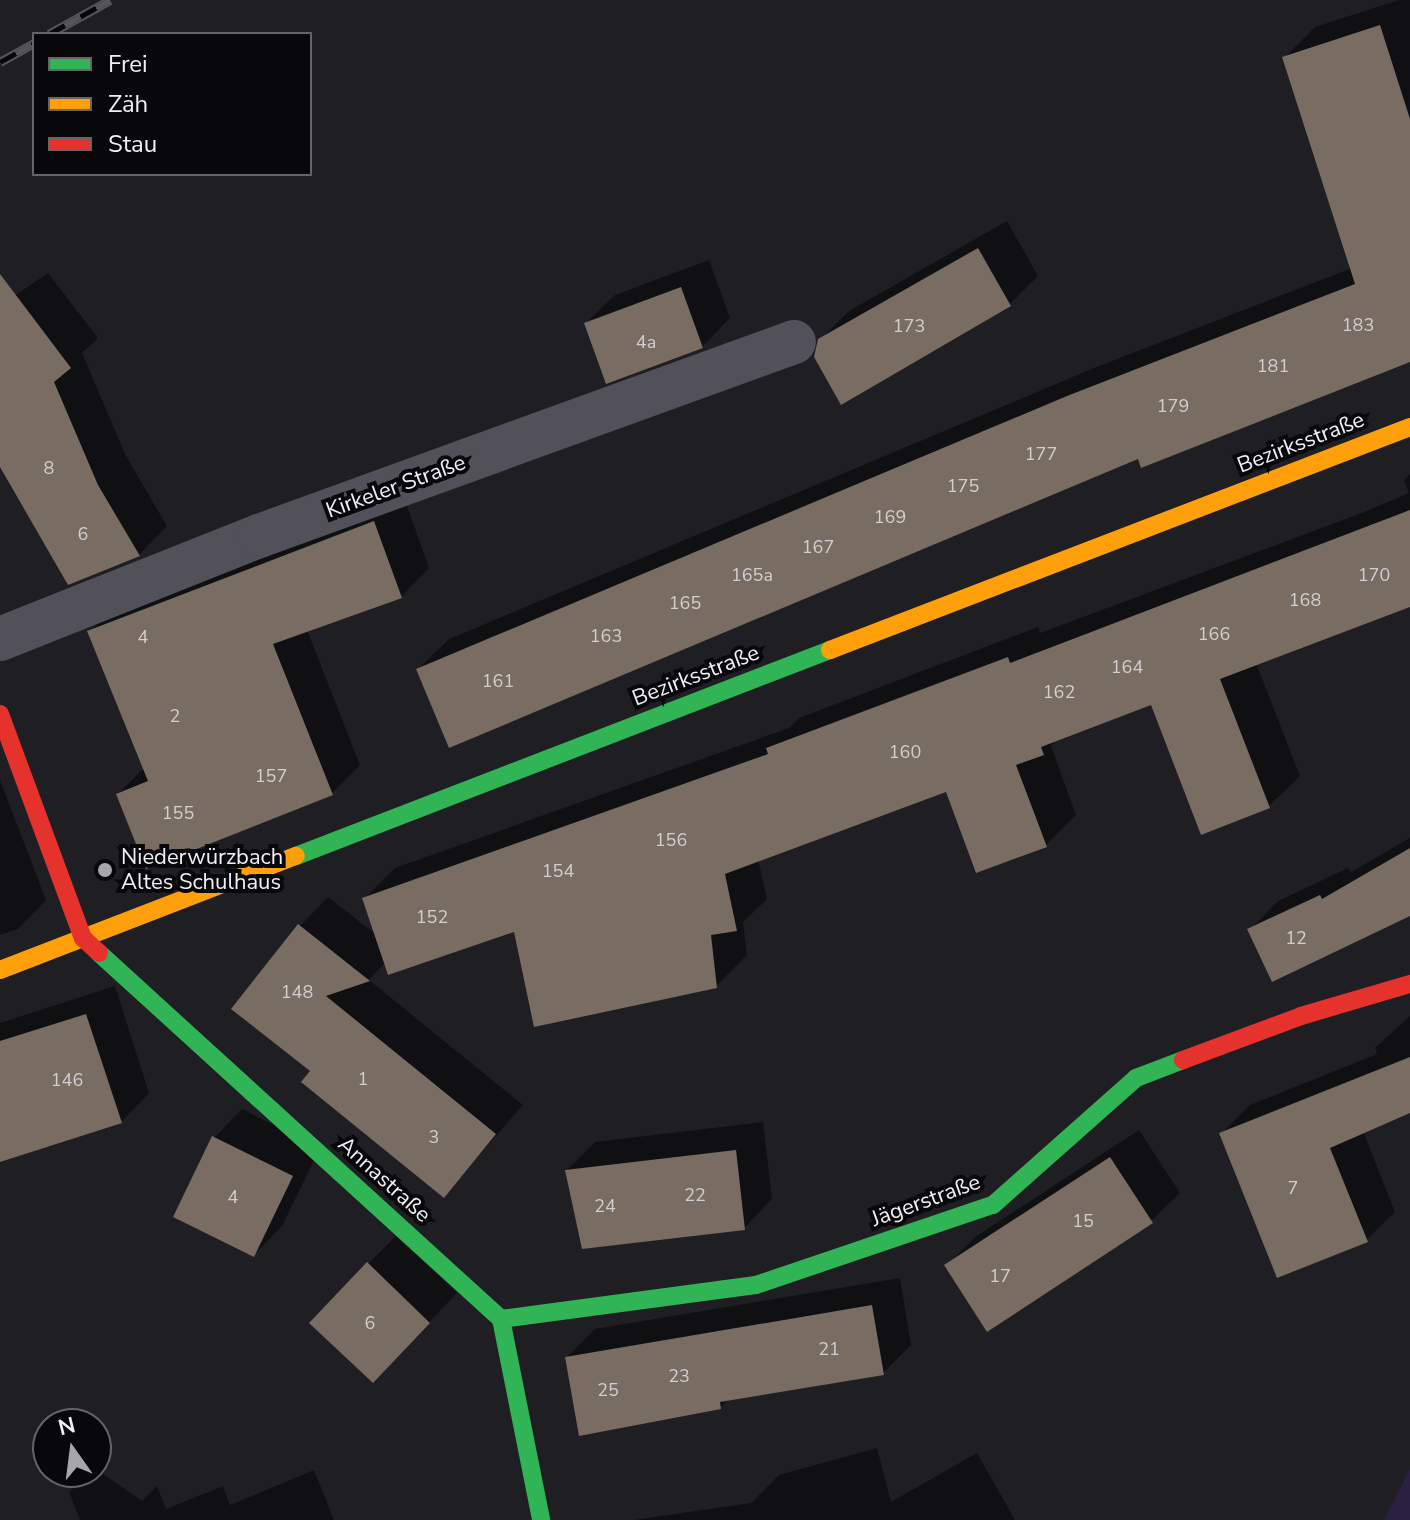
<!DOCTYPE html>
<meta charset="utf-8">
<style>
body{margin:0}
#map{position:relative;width:1410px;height:1520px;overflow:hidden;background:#1f1e22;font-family:"Nunito Sans",sans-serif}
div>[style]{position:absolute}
.green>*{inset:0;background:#292042}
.shadow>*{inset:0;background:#0007}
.building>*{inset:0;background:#786c63}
.street>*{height:44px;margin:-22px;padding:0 22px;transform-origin:22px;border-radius:22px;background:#525058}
.fast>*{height:18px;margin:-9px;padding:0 9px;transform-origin:9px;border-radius:9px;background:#30b455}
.slow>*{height:18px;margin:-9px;padding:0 9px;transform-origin:9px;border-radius:9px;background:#ff9f0a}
.jam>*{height:18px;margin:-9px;padding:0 9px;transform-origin:9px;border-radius:9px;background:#e5322d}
.rail>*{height:9px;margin-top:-4.5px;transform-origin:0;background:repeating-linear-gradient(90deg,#08070a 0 18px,#56555a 0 36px);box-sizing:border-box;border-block:2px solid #56555a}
.dots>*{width:22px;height:22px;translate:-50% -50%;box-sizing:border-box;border:4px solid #08070a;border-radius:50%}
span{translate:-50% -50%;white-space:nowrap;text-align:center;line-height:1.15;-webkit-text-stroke:8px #08070a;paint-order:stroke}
.number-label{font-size:18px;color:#d2cfd0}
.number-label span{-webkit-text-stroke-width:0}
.street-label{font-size:22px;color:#f0f0f4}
.poi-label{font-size:22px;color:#f0f0f4}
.left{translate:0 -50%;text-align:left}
.legend{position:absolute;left:32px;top:32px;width:280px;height:144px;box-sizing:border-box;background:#08070a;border:2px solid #656468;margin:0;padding:10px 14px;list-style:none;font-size:24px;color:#f0f0f4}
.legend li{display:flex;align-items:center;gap:16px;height:40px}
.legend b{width:40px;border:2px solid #656468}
.north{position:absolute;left:32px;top:1408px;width:80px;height:80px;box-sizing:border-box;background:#08070a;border:2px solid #656468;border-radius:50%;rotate:346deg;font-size:22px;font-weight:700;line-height:32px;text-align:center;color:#f0f0f4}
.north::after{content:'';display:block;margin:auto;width:28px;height:36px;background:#a7a6aa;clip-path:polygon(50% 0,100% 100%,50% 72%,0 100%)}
</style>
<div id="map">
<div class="green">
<div style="clip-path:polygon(1410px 1469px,1410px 1520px,1384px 1520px)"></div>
</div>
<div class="shadow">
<div style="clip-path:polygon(1399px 0,1410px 0,1410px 361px,1139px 457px,418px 669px,449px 639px,1099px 366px,1352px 268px,1284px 58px,1315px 27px)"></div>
<div style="clip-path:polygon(1007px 221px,1038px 276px,1010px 304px,842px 402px,820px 340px,849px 311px)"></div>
<div style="clip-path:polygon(709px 260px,730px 318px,702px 347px,586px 323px,615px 295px)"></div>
<div style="clip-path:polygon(48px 273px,98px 338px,82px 353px,126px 456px,167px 526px,139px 555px,0 463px,0 277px,14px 296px)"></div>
<div style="clip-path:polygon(1410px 474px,1410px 604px,1256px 663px,1300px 776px,1269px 806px,1152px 703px,1058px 738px,1051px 746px,1076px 815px,1046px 845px,947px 789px,758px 859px,767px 899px,743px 922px,747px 955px,716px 986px,516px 929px,386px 962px,369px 980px,523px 1105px,443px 1196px,313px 1070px,300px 926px,328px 897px,378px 936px,365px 898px,395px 868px,789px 728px,799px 718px,1038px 627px,1040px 633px,1359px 514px,1409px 493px,1404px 480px)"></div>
<div style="clip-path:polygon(403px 494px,429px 568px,401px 597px,307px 630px,360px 765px,332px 793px,118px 794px,144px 768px,89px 632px,118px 604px)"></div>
<div style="clip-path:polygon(0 780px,46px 900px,18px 929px,0 935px)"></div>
<div style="clip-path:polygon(1410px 838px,1410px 913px,1250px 930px,1278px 901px,1348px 868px,1351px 872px)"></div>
<div style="clip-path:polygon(115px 986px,149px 1093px,121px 1122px,0 1160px,0 1023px)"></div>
<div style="clip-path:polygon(1410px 1016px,1410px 1111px,1363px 1131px,1395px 1212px,1366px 1240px,1221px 1134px,1250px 1105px,1377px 1054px,1375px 1048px)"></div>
<div style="clip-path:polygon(242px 1109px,320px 1148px,282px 1226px,254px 1255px,214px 1138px)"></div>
<div style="clip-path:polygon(763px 1122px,772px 1199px,744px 1228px,567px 1170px,595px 1142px)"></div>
<div style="clip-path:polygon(1139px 1130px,1180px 1193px,1151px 1221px,946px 1266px,975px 1237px)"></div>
<div style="clip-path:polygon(396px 1236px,457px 1293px,401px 1352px,368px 1264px)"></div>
<div style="clip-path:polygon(900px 1278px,911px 1345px,883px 1373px,729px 1399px,720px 1408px,567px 1357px,595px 1329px)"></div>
<div style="clip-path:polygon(877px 1448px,891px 1502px,977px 1453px,1015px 1520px,634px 1520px,751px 1503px,779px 1475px)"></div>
<div style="clip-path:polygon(96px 1469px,142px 1501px,157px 1486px,166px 1509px,223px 1486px,230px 1505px,314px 1470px,334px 1520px,80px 1520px,69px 1492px)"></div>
</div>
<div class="building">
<div style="clip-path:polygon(1380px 25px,1410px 119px,1410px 362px,1141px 468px,1138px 459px,449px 748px,416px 669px,1067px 396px,1355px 284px,1282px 57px)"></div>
<div style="clip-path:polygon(978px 248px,1011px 306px,841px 405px,814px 357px,818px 339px)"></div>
<div style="clip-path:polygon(0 274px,71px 368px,54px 382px,98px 485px,140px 556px,68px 585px,0 467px)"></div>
<div style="clip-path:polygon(681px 287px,703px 348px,606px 384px,584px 323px)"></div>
<div style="clip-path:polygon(1410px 510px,1410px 607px,1220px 679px,1270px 808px,1201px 835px,1151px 705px,1041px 747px,1044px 755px,1016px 765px,1047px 847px,976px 873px,946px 792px,725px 874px,737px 931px,711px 935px,717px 988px,534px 1027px,514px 932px,388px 975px,362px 898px,768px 754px,766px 748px,1008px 657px,1010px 663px)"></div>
<div style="clip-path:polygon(374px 521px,402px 598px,273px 644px,333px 795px,146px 869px,116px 794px,148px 781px,87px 631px)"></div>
<div style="clip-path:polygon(1410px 848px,1410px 916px,1272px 982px,1247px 929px,1320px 895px,1322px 899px)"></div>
<div style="clip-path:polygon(298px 924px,370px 981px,326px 996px,496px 1134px,444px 1198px,301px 1082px,310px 1071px,231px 1009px)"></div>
<div style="clip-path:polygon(86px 1014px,122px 1123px,0 1162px,0 1041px)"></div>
<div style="clip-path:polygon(1410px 1057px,1410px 1113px,1330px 1148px,1368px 1242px,1277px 1278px,1219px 1133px)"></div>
<div style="clip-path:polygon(212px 1136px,293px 1176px,254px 1257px,173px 1217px)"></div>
<div style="clip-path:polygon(736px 1150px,745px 1230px,582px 1249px,565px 1170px)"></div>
<div style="clip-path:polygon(1110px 1157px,1153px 1223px,987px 1332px,944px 1265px)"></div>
<div style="clip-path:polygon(367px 1262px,430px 1323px,373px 1383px,309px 1323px)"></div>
<div style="clip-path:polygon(872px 1305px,884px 1375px,720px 1402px,721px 1409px,579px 1436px,565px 1357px)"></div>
</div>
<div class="street">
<div style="left:0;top:639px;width:279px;rotate:-21.7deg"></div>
<div style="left:259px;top:536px;width:569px;rotate:-19.93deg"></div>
</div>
<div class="fast">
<div style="left:296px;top:856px;width:572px;rotate:-21.1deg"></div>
<div style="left:99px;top:953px;width:544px;rotate:42.32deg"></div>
<div style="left:501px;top:1319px;width:205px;rotate:78.7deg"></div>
<div style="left:501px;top:1319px;width:257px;rotate:-7.6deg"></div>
<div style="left:756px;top:1285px;width:250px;rotate:-18.7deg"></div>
<div style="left:993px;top:1205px;width:191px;rotate:-41.6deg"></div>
<div style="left:1136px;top:1078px;width:50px;rotate:-21deg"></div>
</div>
<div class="slow">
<div style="left:830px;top:650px;width:621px;rotate:-21.03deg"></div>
<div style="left:0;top:970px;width:317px;rotate:-21.1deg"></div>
</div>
<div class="jam">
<div style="left:0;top:714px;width:239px;rotate:69.7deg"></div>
<div style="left:83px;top:938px;width:22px;rotate:43deg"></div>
<div style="left:1183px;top:1060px;width:126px;rotate:-20.4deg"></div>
<div style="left:1301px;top:1016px;width:114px;rotate:-16.4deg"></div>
</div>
<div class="rail">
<div style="left:49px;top:34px;width:70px;rotate:-29.1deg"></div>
<div style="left:0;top:62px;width:39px;rotate:-29deg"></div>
</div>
<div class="dots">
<div style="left:105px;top:870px;background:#a7a6aa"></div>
</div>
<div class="number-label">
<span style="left:1358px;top:325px">183</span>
<span style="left:909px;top:326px">173</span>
<span style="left:646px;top:342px">4a</span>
<span style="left:1273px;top:366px">181</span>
<span style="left:1173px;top:406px">179</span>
<span style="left:1041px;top:454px">177</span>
<span style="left:49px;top:468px">8</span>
<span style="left:963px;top:486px">175</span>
<span style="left:890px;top:517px">169</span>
<span style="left:83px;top:534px">6</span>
<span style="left:818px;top:547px">167</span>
<span style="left:752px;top:575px">165a</span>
<span style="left:1374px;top:575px">170</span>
<span style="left:1305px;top:600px">168</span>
<span style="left:685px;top:603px">165</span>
<span style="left:1214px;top:634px">166</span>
<span style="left:606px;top:636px">163</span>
<span style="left:143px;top:637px">4</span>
<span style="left:1127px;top:667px">164</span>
<span style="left:498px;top:681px">161</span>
<span style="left:1059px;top:692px">162</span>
<span style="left:175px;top:716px">2</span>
<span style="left:905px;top:752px">160</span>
<span style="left:271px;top:776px">157</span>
<span style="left:178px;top:813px">155</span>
<span style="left:671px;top:840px">156</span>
<span style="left:558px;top:871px">154</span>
<span style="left:432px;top:917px">152</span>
<span style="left:1296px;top:938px">12</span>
<span style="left:297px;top:992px">148</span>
<span style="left:363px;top:1079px">1</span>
<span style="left:67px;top:1080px">146</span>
<span style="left:434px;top:1137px">3</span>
<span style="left:1293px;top:1188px">7</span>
<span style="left:695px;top:1195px">22</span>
<span style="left:233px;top:1197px">4</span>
<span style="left:605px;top:1206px">24</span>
<span style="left:1083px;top:1221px">15</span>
<span style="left:1000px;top:1276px">17</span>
<span style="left:370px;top:1323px">6</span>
<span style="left:829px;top:1349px">21</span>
<span style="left:679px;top:1376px">23</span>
<span style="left:608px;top:1390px">25</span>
</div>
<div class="street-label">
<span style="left:1301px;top:443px;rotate:-21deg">Bezirksstraße</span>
<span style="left:396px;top:487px;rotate:-20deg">Kirkeler Straße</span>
<span style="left:696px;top:676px;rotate:-21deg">Bezirksstraße</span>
<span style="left:384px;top:1180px;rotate:42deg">Annastraße</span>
<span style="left:926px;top:1201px;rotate:-20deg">Jägerstraße</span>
</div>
<div class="poi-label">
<span class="left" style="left:121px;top:870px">Niederwürzbach<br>Altes Schulhaus</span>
</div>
<ul class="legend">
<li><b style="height:10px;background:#30b455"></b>Frei</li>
<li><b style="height:10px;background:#ff9f0a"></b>Zäh</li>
<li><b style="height:10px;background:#e5322d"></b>Stau</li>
</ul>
<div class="north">N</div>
</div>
